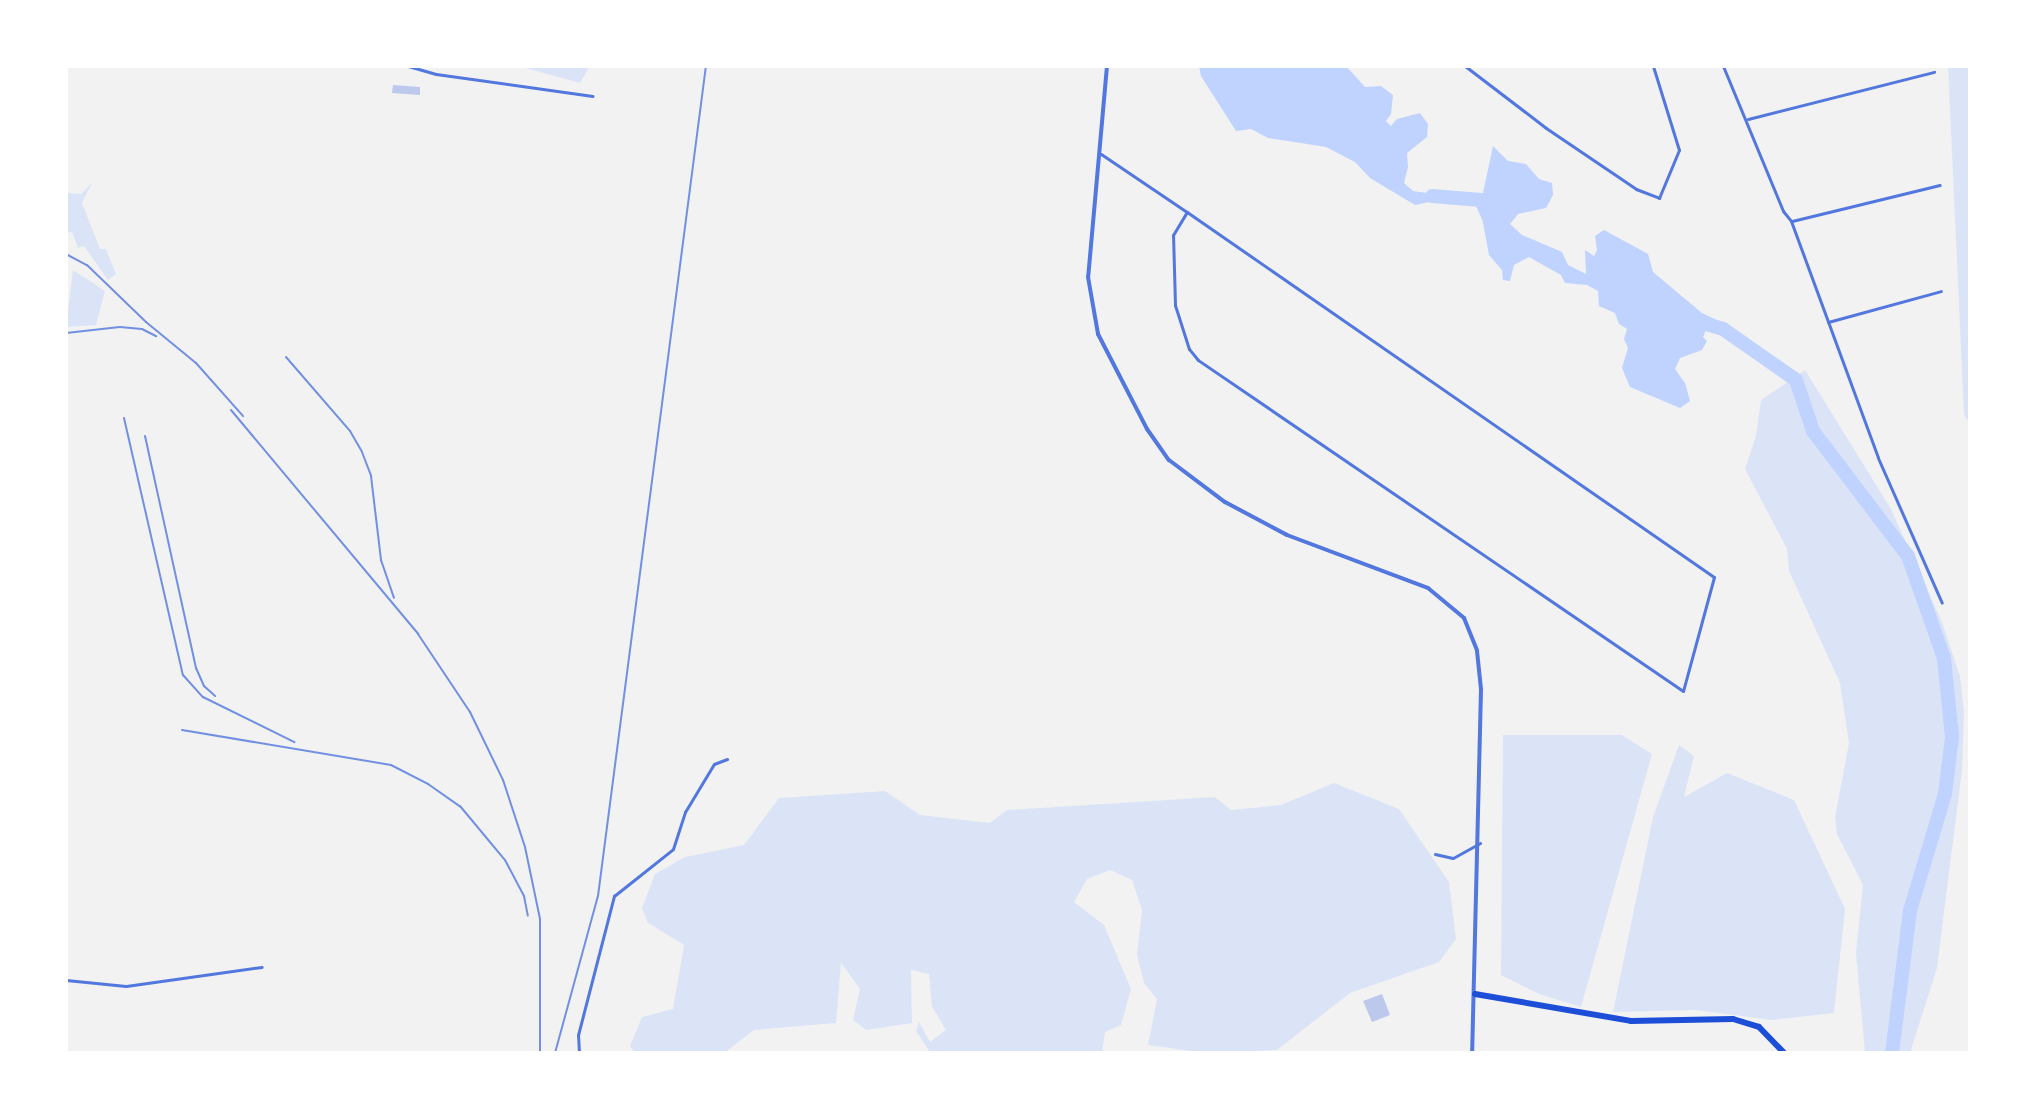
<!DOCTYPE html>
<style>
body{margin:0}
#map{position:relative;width:2036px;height:1119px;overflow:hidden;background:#f2f2f2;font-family:Commissioner,sans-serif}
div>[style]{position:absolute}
.green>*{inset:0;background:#dbe4f7}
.water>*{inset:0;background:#bfd3fe}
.river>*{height:14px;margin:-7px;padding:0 7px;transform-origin:7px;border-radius:7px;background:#bfd3fe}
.building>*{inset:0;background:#bdc9ec}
.minor>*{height:3px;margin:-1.5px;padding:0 1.5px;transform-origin:1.5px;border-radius:1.5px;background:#5277de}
.tertiary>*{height:4px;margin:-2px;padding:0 2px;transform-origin:2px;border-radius:2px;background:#5277de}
.trunk>*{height:6px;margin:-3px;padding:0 3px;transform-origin:3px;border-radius:3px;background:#1d4ed8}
.rail>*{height:2px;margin:-1px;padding:0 1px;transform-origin:1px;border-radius:1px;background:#7290e2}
span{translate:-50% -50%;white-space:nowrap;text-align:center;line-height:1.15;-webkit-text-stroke:6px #fff;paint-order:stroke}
.frame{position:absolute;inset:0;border:68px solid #fff;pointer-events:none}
</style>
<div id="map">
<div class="green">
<div style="clip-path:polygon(518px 66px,590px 66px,580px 83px)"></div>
<div style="clip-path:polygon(1948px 66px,1970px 66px,1970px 425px,1964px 414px)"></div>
<div style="clip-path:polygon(92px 183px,82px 203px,100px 249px,106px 249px,116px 274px,108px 280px,84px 246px,78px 248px,72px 232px,66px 233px,67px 193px,81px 194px)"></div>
<div style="clip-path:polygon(73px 270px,105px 291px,96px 325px,66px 327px)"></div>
<div style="clip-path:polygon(1805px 370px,1891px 509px,1942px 622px,1960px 676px,1964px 712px,1962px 770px,1937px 968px,1910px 1053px,1865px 1053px,1856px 953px,1863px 885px,1837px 834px,1835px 817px,1849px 743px,1840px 683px,1789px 571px,1787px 549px,1745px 469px,1756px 436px,1761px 400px)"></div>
<div style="clip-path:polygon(1503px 735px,1622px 735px,1652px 754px,1581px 1007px,1539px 994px,1501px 975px)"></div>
<div style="clip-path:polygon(1679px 745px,1694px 756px,1684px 797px,1727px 773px,1794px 800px,1845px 909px,1834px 1013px,1772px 1020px,1695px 1010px,1613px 1012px,1653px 817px)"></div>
<div style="clip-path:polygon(1334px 783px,1399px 809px,1449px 882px,1456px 939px,1439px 962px,1350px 993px,1277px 1050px,1206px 1053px,1148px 1045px,1157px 999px,1144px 983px,1137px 955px,1142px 910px,1132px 880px,1110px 870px,1087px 879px,1074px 902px,1104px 925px,1131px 989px,1121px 1025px,1105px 1032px,1102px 1053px,930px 1052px,916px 1031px,919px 1022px,930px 1042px,946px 1030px,932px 1007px,929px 974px,911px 970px,912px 1023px,866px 1030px,853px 1020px,860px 989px,841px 963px,836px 1023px,754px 1030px,724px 1053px,635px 1053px,630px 1046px,642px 1017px,673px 1009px,684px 945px,648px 923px,642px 908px,655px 874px,685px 857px,744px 845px,779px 798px,885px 791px,920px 815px,990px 823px,1007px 810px,1215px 797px,1231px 810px,1281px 805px)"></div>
</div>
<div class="water">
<div style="clip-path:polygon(1199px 66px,1346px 66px,1365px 87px,1381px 86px,1393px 95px,1391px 114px,1386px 121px,1391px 126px,1397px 119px,1420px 113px,1428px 124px,1427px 137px,1407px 153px,1408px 167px,1404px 183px,1413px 191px,1453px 197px,1415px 205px,1370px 178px,1355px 162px,1326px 147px,1268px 138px,1251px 129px,1236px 131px,1201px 76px)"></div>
<div style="clip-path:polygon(1493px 146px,1508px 161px,1526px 164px,1539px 179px,1552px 183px,1553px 195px,1546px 208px,1518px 214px,1510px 224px,1522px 235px,1562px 252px,1568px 265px,1586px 274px,1585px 250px,1594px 256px,1597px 250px,1595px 236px,1604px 230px,1648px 254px,1653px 272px,1702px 313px,1719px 321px,1723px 329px,1706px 330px,1703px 337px,1707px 341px,1702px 350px,1680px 358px,1675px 369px,1685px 383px,1690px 401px,1680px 408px,1630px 387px,1622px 368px,1628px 348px,1624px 339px,1627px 329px,1619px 324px,1615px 313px,1599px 306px,1598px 291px,1587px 285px,1565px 283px,1561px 275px,1529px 257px,1514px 265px,1510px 281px,1503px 280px,1502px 270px,1489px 255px,1480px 207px)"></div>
</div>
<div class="river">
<div style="left:1432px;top:196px;width:49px;rotate:4.7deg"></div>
<div style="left:1481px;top:200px;width:17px;rotate:66deg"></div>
<div style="left:1706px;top:324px;width:18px;rotate:16deg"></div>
<div style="left:1723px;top:329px;width:89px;rotate:34.9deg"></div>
<div style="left:1796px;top:380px;width:54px;rotate:71.6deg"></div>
<div style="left:1813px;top:431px;width:157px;rotate:52.8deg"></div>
<div style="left:1908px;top:556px;width:108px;rotate:70.6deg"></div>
<div style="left:1944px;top:658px;width:79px;rotate:84.2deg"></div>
<div style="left:1952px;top:737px;width:57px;rotate:97deg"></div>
<div style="left:1945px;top:794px;width:122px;rotate:106.7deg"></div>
<div style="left:1910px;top:911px;width:143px;rotate:97.2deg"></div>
</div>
<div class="building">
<div style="clip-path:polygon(393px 85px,420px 87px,420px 95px,392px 93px)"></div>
<div style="clip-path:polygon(1382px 994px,1390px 1015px,1372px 1022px,1363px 1001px)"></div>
</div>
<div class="minor">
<div style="left:408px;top:66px;width:29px;rotate:16deg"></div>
<div style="left:436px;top:74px;width:158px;rotate:8deg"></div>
<div style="left:1465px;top:66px;width:102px;rotate:37.4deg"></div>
<div style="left:1546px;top:128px;width:109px;rotate:34.1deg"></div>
<div style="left:1636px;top:189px;width:25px;rotate:21deg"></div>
<div style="left:1659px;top:198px;width:52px;rotate:-67.4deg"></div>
<div style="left:1679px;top:150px;width:88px;rotate:-107.2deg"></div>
<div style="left:1723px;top:66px;width:157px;rotate:67.5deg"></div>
<div style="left:1783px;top:211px;width:13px;rotate:51deg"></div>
<div style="left:1791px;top:221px;width:252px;rotate:69.8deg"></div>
<div style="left:1878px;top:458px;width:158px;rotate:66.2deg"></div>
<div style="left:1748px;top:119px;width:192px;rotate:-14.2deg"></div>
<div style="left:1101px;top:154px;width:104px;rotate:34deg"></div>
<div style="left:1187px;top:212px;width:641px;rotate:34.71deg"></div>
<div style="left:1714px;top:577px;width:118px;rotate:105.2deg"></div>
<div style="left:1683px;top:691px;width:587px;rotate:-145.69deg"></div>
<div style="left:1198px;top:360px;width:14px;rotate:-129deg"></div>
<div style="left:1189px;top:349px;width:46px;rotate:-107.7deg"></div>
<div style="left:1175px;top:305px;width:70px;rotate:-91.6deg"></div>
<div style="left:1173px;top:235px;width:27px;rotate:-59deg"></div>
<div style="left:1792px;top:221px;width:152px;rotate:-13.7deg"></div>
<div style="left:1828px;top:322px;width:117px;rotate:-15.3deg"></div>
<div style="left:1435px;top:854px;width:18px;rotate:13deg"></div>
<div style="left:1453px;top:858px;width:31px;rotate:-29deg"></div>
<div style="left:66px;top:980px;width:60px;rotate:5.7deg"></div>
<div style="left:126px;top:986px;width:137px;rotate:-8deg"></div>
<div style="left:579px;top:1053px;width:18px;rotate:-93deg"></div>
<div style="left:578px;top:1035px;width:144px;rotate:-75.5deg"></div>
<div style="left:614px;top:896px;width:75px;rotate:-38.5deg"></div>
<div style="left:673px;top:849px;width:39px;rotate:-72deg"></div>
<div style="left:685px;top:812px;width:56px;rotate:-58.9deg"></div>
<div style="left:714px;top:764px;width:14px;rotate:-21deg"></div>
</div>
<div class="tertiary">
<div style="left:1107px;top:66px;width:212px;rotate:95.1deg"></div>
<div style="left:1088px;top:277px;width:58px;rotate:80deg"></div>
<div style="left:1098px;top:334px;width:107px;rotate:62.7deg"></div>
<div style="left:1147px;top:429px;width:38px;rotate:55deg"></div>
<div style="left:1169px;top:460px;width:70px;rotate:36.9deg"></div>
<div style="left:1225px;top:502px;width:70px;rotate:28deg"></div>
<div style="left:1287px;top:535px;width:151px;rotate:20.6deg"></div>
<div style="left:1428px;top:588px;width:47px;rotate:39.8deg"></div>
<div style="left:1464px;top:618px;width:35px;rotate:68deg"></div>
<div style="left:1477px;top:651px;width:39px;rotate:84deg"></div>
<div style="left:1481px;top:690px;width:363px;rotate:91.4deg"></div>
</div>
<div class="trunk">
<div style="left:1475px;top:994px;width:158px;rotate:9.8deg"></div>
<div style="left:1631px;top:1021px;width:102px;rotate:-1.1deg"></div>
<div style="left:1733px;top:1019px;width:27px;rotate:17deg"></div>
<div style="left:1759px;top:1027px;width:36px;rotate:46deg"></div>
</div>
<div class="rail">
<div style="left:66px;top:254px;width:24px;rotate:28deg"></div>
<div style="left:87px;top:265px;width:82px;rotate:44deg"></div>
<div style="left:146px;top:322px;width:65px;rotate:39.4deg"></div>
<div style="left:196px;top:363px;width:71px;rotate:48.4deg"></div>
<div style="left:66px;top:333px;width:54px;rotate:-6.3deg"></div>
<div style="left:120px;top:327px;width:22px;rotate:5deg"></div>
<div style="left:142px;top:329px;width:16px;rotate:27deg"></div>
<div style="left:286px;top:357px;width:98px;rotate:49.1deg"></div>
<div style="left:350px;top:431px;width:24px;rotate:60deg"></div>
<div style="left:362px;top:452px;width:26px;rotate:69deg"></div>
<div style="left:371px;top:476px;width:85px;rotate:83.2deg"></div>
<div style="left:381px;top:560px;width:40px;rotate:71.1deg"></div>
<div style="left:231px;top:410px;width:292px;rotate:50.1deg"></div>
<div style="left:418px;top:634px;width:94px;rotate:56.3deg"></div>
<div style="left:470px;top:712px;width:76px;rotate:64.1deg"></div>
<div style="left:503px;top:780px;width:71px;rotate:71.8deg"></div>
<div style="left:525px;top:847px;width:74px;rotate:78.2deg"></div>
<div style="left:540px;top:919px;width:134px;rotate:90deg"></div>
<div style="left:124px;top:418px;width:264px;rotate:77.1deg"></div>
<div style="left:183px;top:675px;width:30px;rotate:48deg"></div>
<div style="left:203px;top:697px;width:102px;rotate:26.3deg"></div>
<div style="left:145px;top:436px;width:238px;rotate:77.6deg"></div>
<div style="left:196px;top:668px;width:20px;rotate:66deg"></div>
<div style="left:204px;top:686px;width:15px;rotate:42deg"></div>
<div style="left:182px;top:730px;width:212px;rotate:9.5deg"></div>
<div style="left:391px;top:765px;width:42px;rotate:27.2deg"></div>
<div style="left:428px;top:784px;width:39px;rotate:35deg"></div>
<div style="left:460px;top:806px;width:70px;rotate:50.2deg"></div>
<div style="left:505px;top:860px;width:41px;rotate:62.2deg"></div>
<div style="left:524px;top:896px;width:20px;rotate:79deg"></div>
<div style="left:555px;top:1053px;width:163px;rotate:-74.7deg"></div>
<div style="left:598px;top:896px;width:837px;rotate:-82.59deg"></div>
</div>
<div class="frame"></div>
</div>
